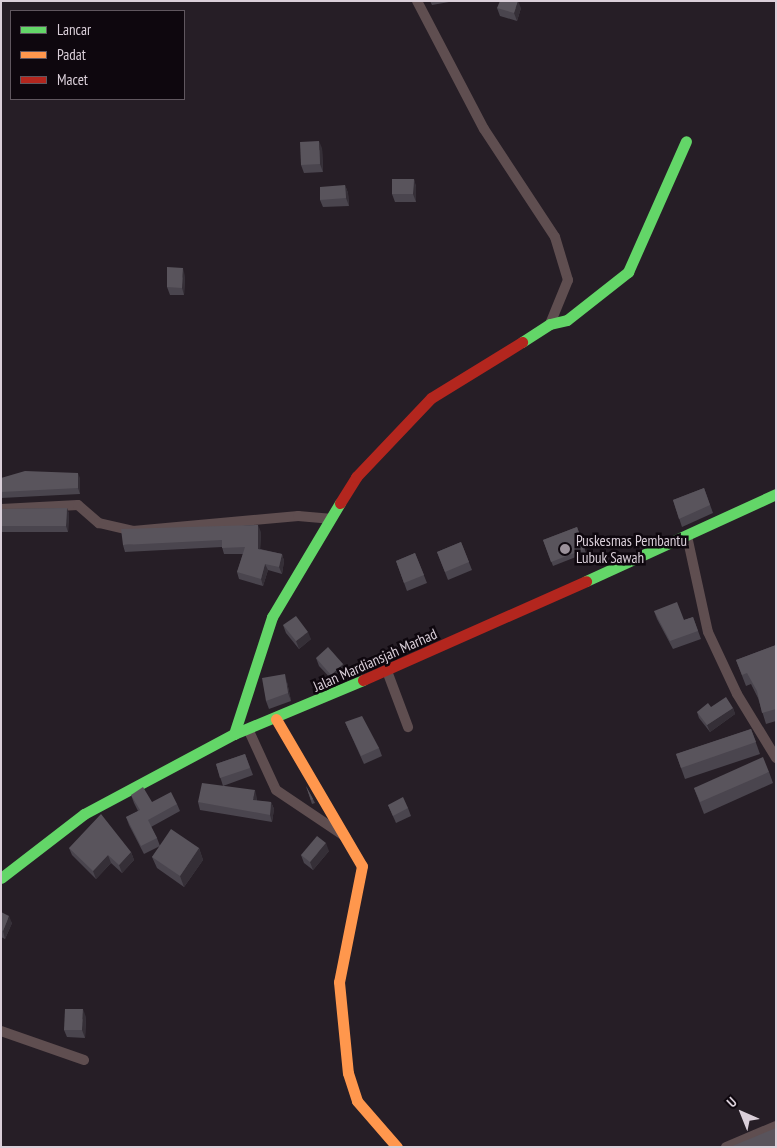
<!DOCTYPE html>
<style>
body{margin:0}
#map{position:relative;width:777px;height:1148px;overflow:hidden;background:#261e26;font-family:"PT Sans Narrow",sans-serif}
div>[style]{position:absolute}
.street>*{height:10px;margin:-5px;padding:0 5px;transform-origin:5px;border-radius:5px;background:#5f4e50}
.fast>*{height:11px;margin:-5.5px;padding:0 5.5px;transform-origin:5.5px;border-radius:5.5px;background:#63d668}
.slow>*{height:11px;margin:-5.5px;padding:0 5.5px;transform-origin:5.5px;border-radius:5.5px;background:#ff974d}
.jam>*{height:11px;margin:-5.5px;padding:0 5.5px;transform-origin:5.5px;border-radius:5.5px;background:#b3261e}
.wall>*{inset:0;background:#4a454e}
.shaded-wall>*{inset:0;background:#352f37}
.building>*{inset:0;background:#59545c}
.dots>*{width:14px;height:14px;translate:-50% -50%;box-sizing:border-box;border:2px solid #0e070e;border-radius:50%}
span{translate:-50% -50%;white-space:nowrap;text-align:center;line-height:1.15;-webkit-text-stroke:5px #0e070e;paint-order:stroke}
.poi-label{font-size:15px;color:#dacfd9}
.left{translate:0 -50%;text-align:left}
.street-label{font-size:15px;color:#dacfd9}
.frame{position:absolute;inset:0;border:2px solid #dacfd9;pointer-events:none}
.legend{position:absolute;left:10px;top:10px;width:175px;height:90px;box-sizing:border-box;background:#0e070e;border:1px solid #60575f;margin:0;padding:6px 9px;list-style:none;font-size:15px;color:#dacfd9}
.legend li{display:flex;align-items:center;gap:10px;height:25px}
.legend b{width:25px;border:1px solid #60575f}
.north{position:absolute;left:717px;top:1088px;width:50px;height:50px;-webkit-text-stroke:4px #0e070e;paint-order:stroke;rotate:316deg;font-size:14px;font-weight:700;line-height:20px;text-align:center;color:#dacfd9}
.north::after{content:'';display:block;margin:auto;width:18px;height:22px;background:#dacfd9;clip-path:polygon(50% 0,100% 100%,50% 72%,0 100%)}
</style>
<div id="map">
<div class="street">
<div style="left:417px;top:1px;width:144px;rotate:62.4deg"></div>
<div style="left:484px;top:129px;width:129px;rotate:56.7deg"></div>
<div style="left:555px;top:237px;width:45px;rotate:73.2deg"></div>
<div style="left:568px;top:280px;width:48px;rotate:112.2deg"></div>
<div style="left:1px;top:509px;width:77px;rotate:-3deg"></div>
<div style="left:78px;top:505px;width:28px;rotate:41deg"></div>
<div style="left:99px;top:523px;width:35px;rotate:13deg"></div>
<div style="left:133px;top:531px;width:166px;rotate:-5.2deg"></div>
<div style="left:298px;top:516px;width:32px;rotate:5deg"></div>
<div style="left:687px;top:536px;width:98px;rotate:77.7deg"></div>
<div style="left:708px;top:632px;width:68px;rotate:64.9deg"></div>
<div style="left:737px;top:694px;width:75px;rotate:58.6deg"></div>
<div style="left:387px;top:671px;width:60px;rotate:69.4deg"></div>
<div style="left:248px;top:729px;width:67px;rotate:65.3deg"></div>
<div style="left:276px;top:790px;width:84px;rotate:33.9deg"></div>
<div style="left:1px;top:1031px;width:88px;rotate:19.3deg"></div>
<div style="left:726px;top:1147px;width:54px;rotate:-22.8deg"></div>
</div>
<div class="fast">
<div style="left:522px;top:342px;width:33px;rotate:-33deg"></div>
<div style="left:550px;top:324px;width:17px;rotate:-13deg"></div>
<div style="left:567px;top:320px;width:78px;rotate:-38.2deg"></div>
<div style="left:628px;top:272px;width:143px;rotate:-66.1deg"></div>
<div style="left:586px;top:581px;width:209px;rotate:-24.6deg"></div>
<div style="left:234px;top:734px;width:123px;rotate:-72deg"></div>
<div style="left:272px;top:617px;width:133px;rotate:-59.2deg"></div>
<div style="left:1px;top:878px;width:105px;rotate:-37.6deg"></div>
<div style="left:84px;top:814px;width:170px;rotate:-28.1deg"></div>
<div style="left:234px;top:734px;width:140px;rotate:-22.7deg"></div>
</div>
<div class="slow">
<div style="left:276px;top:719px;width:170px;rotate:59.7deg"></div>
<div style="left:362px;top:866px;width:118px;rotate:101.2deg"></div>
<div style="left:339px;top:982px;width:91px;rotate:84.4deg"></div>
<div style="left:348px;top:1073px;width:29px;rotate:72deg"></div>
<div style="left:357px;top:1101px;width:61px;rotate:49deg"></div>
</div>
<div class="jam">
<div style="left:340px;top:503px;width:31px;rotate:-58deg"></div>
<div style="left:356px;top:477px;width:109px;rotate:-46.5deg"></div>
<div style="left:431px;top:398px;width:107px;rotate:-31.6deg"></div>
<div style="left:363px;top:680px;width:244px;rotate:-23.9deg"></div>
</div>
<div class="wall">
<div style="clip-path:polygon(430px 1px,448px 1px,449px 2px,432px 5px)"></div>
<div style="clip-path:polygon(497px 8px,521px 8px,517px 21px,500px 16px)"></div>
<div style="clip-path:polygon(322px 148px,323px 172px,304px 173px,301px 165px)"></div>
<div style="clip-path:polygon(414px 179px,416px 187px,416px 202px,395px 202px,392px 194px)"></div>
<div style="clip-path:polygon(345px 185px,348px 193px,349px 206px,323px 207px,320px 200px)"></div>
<div style="clip-path:polygon(185px 276px,184px 295px,170px 295px,167px 287px)"></div>
<div style="clip-path:polygon(1px 478px,80px 478px,80px 494px,1px 498px)"></div>
<div style="clip-path:polygon(704px 488px,713px 513px,682px 527px,673px 500px)"></div>
<div style="clip-path:polygon(67px 508px,69px 514px,68px 532px,1px 532px,1px 509px)"></div>
<div style="clip-path:polygon(577px 527px,586px 553px,553px 566px,543px 540px)"></div>
<div style="clip-path:polygon(261px 532px,260px 549px,282px 554px,284px 561px,282px 574px,268px 570px,263px 586px,239px 579px,237px 572px,243px 554px,224px 554px,222px 547px,125px 552px,123px 545px)"></div>
<div style="clip-path:polygon(461px 542px,472px 570px,448px 580px,437px 552px)"></div>
<div style="clip-path:polygon(415px 553px,427px 583px,407px 591px,396px 561px)"></div>
<div style="clip-path:polygon(654px 611px,684px 620px,693px 617px,701px 639px,673px 649px,657px 619px)"></div>
<div style="clip-path:polygon(283px 625px,311px 639px,299px 649px,286px 633px)"></div>
<div style="clip-path:polygon(776px 645px,776px 721px,766px 724px,758px 698px,751px 684px,746px 686px,736px 660px)"></div>
<div style="clip-path:polygon(316px 658px,343px 664px,346px 672px,334px 682px,319px 666px)"></div>
<div style="clip-path:polygon(287px 682px,291px 701px,269px 709px,266px 701px)"></div>
<div style="clip-path:polygon(711px 707px,733px 708px,735px 714px,710px 732px,699px 718px,697px 712px)"></div>
<div style="clip-path:polygon(345px 722px,379px 748px,382px 756px,364px 764px)"></div>
<div style="clip-path:polygon(751px 729px,760px 754px,685px 779px,676px 754px)"></div>
<div style="clip-path:polygon(245px 754px,253px 775px,223px 786px,216px 764px)"></div>
<div style="clip-path:polygon(769px 772px,773px 783px,704px 814px,694px 788px)"></div>
<div style="clip-path:polygon(306px 786px,315px 803px,312px 804px)"></div>
<div style="clip-path:polygon(131px 795px,152px 802px,177px 804px,180px 811px,151px 827px,157px 838px,160px 846px,199px 848px,203px 860px,184px 887px,157px 868px,152px 857px,160px 846px,144px 854px,129px 825px,126px 817px,138px 811px,134px 803px)"></div>
<div style="clip-path:polygon(257px 798px,257px 801px,271px 802px,274px 809px,272px 822px,200px 810px,198px 802px)"></div>
<div style="clip-path:polygon(388px 805px,408px 808px,411px 816px,396px 823px)"></div>
<div style="clip-path:polygon(69px 848px,131px 852px,134px 860px,122px 873px,111px 863px,96px 879px,72px 855px)"></div>
<div style="clip-path:polygon(329px 851px,313px 870px,304px 863px,301px 855px)"></div>
<div style="clip-path:polygon(1px 912px,12px 923px,5px 939px,1px 937px)"></div>
<div style="clip-path:polygon(86px 1017px,85px 1038px,67px 1037px,64px 1030px)"></div>
</div>
<div class="shaded-wall">
<div style="clip-path:polygon(518px 1px,521px 8px,517px 21px,514px 13px)"></div>
<div style="clip-path:polygon(319px 141px,322px 148px,323px 172px,320px 164px)"></div>
<div style="clip-path:polygon(414px 179px,416px 187px,416px 202px,413px 194px)"></div>
<div style="clip-path:polygon(345px 185px,348px 193px,349px 206px,346px 198px)"></div>
<div style="clip-path:polygon(183px 268px,185px 276px,184px 295px,182px 288px)"></div>
<div style="clip-path:polygon(78px 473px,80px 478px,80px 494px,78px 488px)"></div>
<div style="clip-path:polygon(67px 508px,69px 514px,68px 532px,66px 526px)"></div>
<div style="clip-path:polygon(258px 525px,261px 532px,260px 555px,258px 549px)"></div>
<div style="clip-path:polygon(282px 554px,284px 561px,282px 574px,279px 567px)"></div>
<div style="clip-path:polygon(265px 564px,268px 570px,263px 586px,261px 579px)"></div>
<div style="clip-path:polygon(308px 632px,311px 639px,299px 649px,296px 641px)"></div>
<div style="clip-path:polygon(343px 664px,346px 672px,334px 682px,331px 675px)"></div>
<div style="clip-path:polygon(285px 674px,287px 682px,291px 701px,288px 693px)"></div>
<div style="clip-path:polygon(733px 708px,735px 714px,710px 732px,707px 725px)"></div>
<div style="clip-path:polygon(255px 790px,257px 798px,256px 808px,253px 800px)"></div>
<div style="clip-path:polygon(271px 802px,274px 809px,272px 822px,270px 815px)"></div>
<div style="clip-path:polygon(326px 843px,329px 851px,313px 870px,310px 862px)"></div>
<div style="clip-path:polygon(199px 848px,203px 860px,184px 887px,180px 876px)"></div>
<div style="clip-path:polygon(131px 852px,134px 860px,122px 873px,119px 865px)"></div>
<div style="clip-path:polygon(108px 855px,111px 863px,96px 879px,93px 871px)"></div>
<div style="clip-path:polygon(9px 916px,12px 923px,5px 939px,3px 931px)"></div>
<div style="clip-path:polygon(83px 1009px,86px 1017px,85px 1038px,82px 1030px)"></div>
</div>
<div class="building">
<div style="clip-path:polygon(500px 1px,518px 1px,514px 13px,497px 8px)"></div>
<div style="clip-path:polygon(319px 141px,320px 164px,301px 165px,300px 142px)"></div>
<div style="clip-path:polygon(392px 179px,414px 179px,413px 194px,392px 194px)"></div>
<div style="clip-path:polygon(345px 185px,346px 198px,320px 200px,320px 187px)"></div>
<div style="clip-path:polygon(167px 267px,183px 268px,182px 288px,167px 287px)"></div>
<div style="clip-path:polygon(25px 471px,78px 473px,78px 488px,1px 492px,1px 478px)"></div>
<div style="clip-path:polygon(704px 488px,710px 505px,679px 519px,673px 500px)"></div>
<div style="clip-path:polygon(67px 508px,66px 526px,1px 526px,1px 509px)"></div>
<div style="clip-path:polygon(258px 525px,258px 549px,282px 554px,279px 567px,265px 564px,261px 579px,237px 572px,245px 547px,222px 548px,222px 540px,123px 545px,121px 529px)"></div>
<div style="clip-path:polygon(577px 527px,585px 549px,551px 562px,543px 540px)"></div>
<div style="clip-path:polygon(461px 542px,469px 562px,445px 572px,437px 552px)"></div>
<div style="clip-path:polygon(415px 553px,424px 575px,404px 583px,396px 561px)"></div>
<div style="clip-path:polygon(677px 602px,684px 620px,693px 617px,698px 631px,670px 641px,654px 611px)"></div>
<div style="clip-path:polygon(296px 616px,308px 632px,296px 641px,283px 625px)"></div>
<div style="clip-path:polygon(776px 645px,776px 709px,762px 713px,757px 691px,747px 673px,742px 675px,736px 660px)"></div>
<div style="clip-path:polygon(328px 647px,343px 664px,331px 675px,316px 658px)"></div>
<div style="clip-path:polygon(285px 674px,288px 693px,266px 701px,262px 678px)"></div>
<div style="clip-path:polygon(726px 697px,733px 708px,707px 725px,697px 712px,708px 703px,711px 707px)"></div>
<div style="clip-path:polygon(362px 716px,379px 748px,361px 756px,345px 722px)"></div>
<div style="clip-path:polygon(751px 729px,756px 742px,681px 768px,676px 754px)"></div>
<div style="clip-path:polygon(245px 754px,250px 768px,220px 778px,216px 764px)"></div>
<div style="clip-path:polygon(763px 757px,769px 772px,700px 802px,694px 788px)"></div>
<div style="clip-path:polygon(202px 783px,255px 790px,253px 800px,271px 802px,270px 815px,198px 802px)"></div>
<div style="clip-path:polygon(306px 786px,313px 799px,311px 800px)"></div>
<div style="clip-path:polygon(143px 787px,152px 802px,171px 792px,177px 804px,148px 820px,157px 838px,141px 846px,126px 817px,140px 810px,131px 795px)"></div>
<div style="clip-path:polygon(403px 797px,408px 808px,393px 816px,388px 805px)"></div>
<div style="clip-path:polygon(101px 814px,131px 852px,119px 865px,108px 855px,93px 871px,69px 848px)"></div>
<div style="clip-path:polygon(171px 829px,199px 848px,180px 876px,152px 857px)"></div>
<div style="clip-path:polygon(317px 836px,326px 843px,310px 862px,301px 855px)"></div>
<div style="clip-path:polygon(1px 912px,9px 916px,3px 931px,1px 930px)"></div>
<div style="clip-path:polygon(65px 1009px,83px 1009px,82px 1030px,64px 1030px)"></div>
<div style="clip-path:polygon(776px 1128px,776px 1147px,730px 1147px)"></div>
</div>
<div class="dots">
<div style="left:565px;top:549px;background:#9b919a"></div>
</div>
<div class="poi-label">
<span class="left" style="left:576px;top:549px">Puskesmas Pembantu<br>Lubuk Sawah</span>
</div>
<div class="street-label">
<span style="left:375px;top:660px;rotate:-24deg">Jalan Mardiansjah Marhad</span>
</div>
<div class="frame"></div>
<ul class="legend">
<li><b style="height:6px;background:#63d668"></b>Lancar</li>
<li><b style="height:6px;background:#ff974d"></b>Padat</li>
<li><b style="height:6px;background:#b3261e"></b>Macet</li>
</ul>
<div class="north">U</div>
</div>
